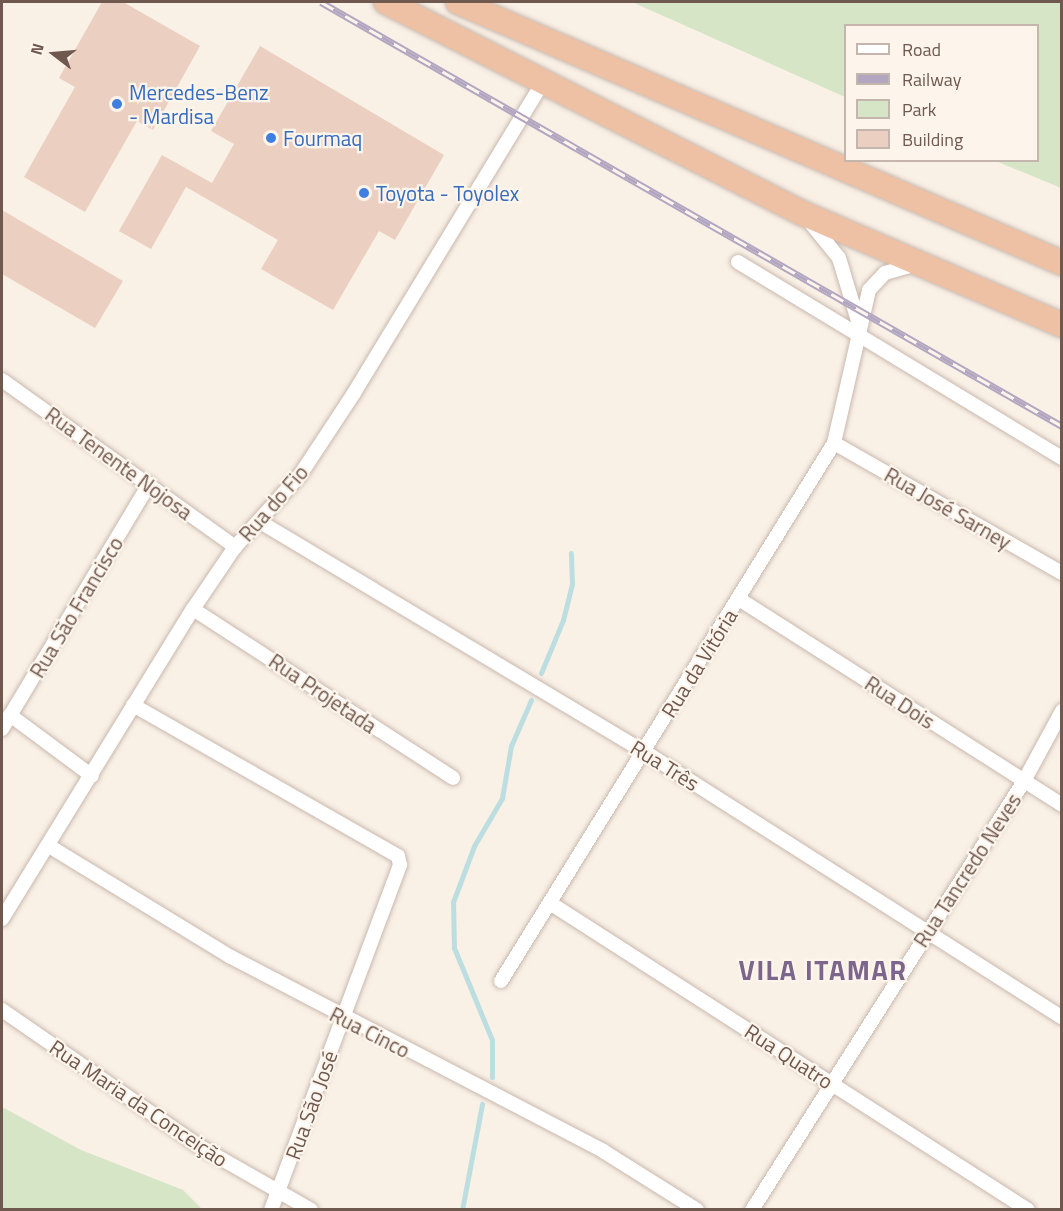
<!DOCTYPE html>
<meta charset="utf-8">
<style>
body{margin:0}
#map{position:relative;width:1063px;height:1211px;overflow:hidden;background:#f9f0e6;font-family:"Titillium Web",sans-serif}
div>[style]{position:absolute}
.green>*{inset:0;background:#d5e5c6}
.stream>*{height:5px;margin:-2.5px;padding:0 2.5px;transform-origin:2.5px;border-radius:2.5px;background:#bddee0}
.building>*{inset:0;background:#ebcfc1}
.roads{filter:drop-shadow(0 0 2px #c9b8ad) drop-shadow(0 0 2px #c9b8ad)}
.minor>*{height:14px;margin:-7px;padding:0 7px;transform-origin:7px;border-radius:7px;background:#fff}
.trunk>*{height:24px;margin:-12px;padding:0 12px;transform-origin:12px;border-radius:12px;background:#eec1a5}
.rail>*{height:7px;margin-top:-3.5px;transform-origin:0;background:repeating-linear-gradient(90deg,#fdf5ec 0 14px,#b3a6c1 0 28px);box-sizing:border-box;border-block:2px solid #b3a6c1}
.dots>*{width:16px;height:16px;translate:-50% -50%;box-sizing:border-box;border:3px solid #fdf5ec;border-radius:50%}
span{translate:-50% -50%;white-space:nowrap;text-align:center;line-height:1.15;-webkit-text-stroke:4.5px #fdf5ec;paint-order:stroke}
.shop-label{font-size:21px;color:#366cbe}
.left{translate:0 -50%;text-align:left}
.street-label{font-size:21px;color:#6f584e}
.district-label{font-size:27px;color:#7c668c;font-weight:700;letter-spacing:1.5px}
.frame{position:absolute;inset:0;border:3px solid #6f584e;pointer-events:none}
.legend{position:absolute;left:844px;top:24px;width:195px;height:138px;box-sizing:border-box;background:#fdf5ec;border:2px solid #c4b6ad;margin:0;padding:8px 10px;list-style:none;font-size:18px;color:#6f584e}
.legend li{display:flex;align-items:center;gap:12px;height:30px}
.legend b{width:30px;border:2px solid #c4b6ad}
.north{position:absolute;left:24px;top:24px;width:60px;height:60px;-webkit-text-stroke:4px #fdf5ec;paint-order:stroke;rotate:286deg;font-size:16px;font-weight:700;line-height:24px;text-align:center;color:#6f584e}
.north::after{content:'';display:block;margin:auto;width:21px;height:27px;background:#6f584e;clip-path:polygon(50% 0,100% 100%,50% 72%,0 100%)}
</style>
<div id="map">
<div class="green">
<div style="clip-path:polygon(632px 2px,1061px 2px,1061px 188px,996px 161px,1038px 160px,1038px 26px,846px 26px,845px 97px)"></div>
<div style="clip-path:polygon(2px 1107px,81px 1150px,183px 1190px,202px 1209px,2px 1209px)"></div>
</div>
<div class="stream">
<div style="left:541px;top:673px;width:57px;rotate:-67.5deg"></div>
<div style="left:563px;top:620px;width:37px;rotate:-76deg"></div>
<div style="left:572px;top:584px;width:31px;rotate:-92deg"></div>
<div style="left:492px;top:1077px;width:37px;rotate:-90deg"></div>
<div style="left:492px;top:1040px;width:100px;rotate:-112.4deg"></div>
<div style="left:454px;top:948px;width:46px;rotate:-91.2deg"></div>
<div style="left:453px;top:902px;width:60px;rotate:-69.4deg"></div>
<div style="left:474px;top:846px;width:56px;rotate:-59.7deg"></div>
<div style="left:502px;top:798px;width:53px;rotate:-80.2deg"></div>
<div style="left:511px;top:746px;width:50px;rotate:-66.5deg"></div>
<div style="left:462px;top:1210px;width:108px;rotate:-79.3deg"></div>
</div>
<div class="building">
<div style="clip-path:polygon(102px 2px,123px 2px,200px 46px,153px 130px,137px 121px,85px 212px,24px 177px,75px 87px,59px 78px)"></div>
<div style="clip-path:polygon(260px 46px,444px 155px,395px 240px,379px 231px,333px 310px,261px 269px,278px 240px,186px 187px,151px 249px,119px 231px,162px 155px,212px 183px,234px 144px,211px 131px)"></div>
<div style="clip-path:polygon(2px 210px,123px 281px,95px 328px,2px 274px)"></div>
</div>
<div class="roads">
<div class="minor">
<div style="left:810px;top:222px;width:46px;rotate:51.1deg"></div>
<div style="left:839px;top:258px;width:66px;rotate:73.2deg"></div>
<div style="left:738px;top:262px;width:379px;rotate:31.2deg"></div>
<div style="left:2px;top:380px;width:287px;rotate:35.6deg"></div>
<div style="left:834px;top:443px;width:262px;rotate:29.7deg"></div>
<div style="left:262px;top:523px;width:446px;rotate:30.9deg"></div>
<div style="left:645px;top:752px;width:495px;rotate:32.5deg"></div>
<div style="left:739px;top:599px;width:383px;rotate:32.5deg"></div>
<div style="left:193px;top:609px;width:310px;rotate:33deg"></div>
<div style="left:133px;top:705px;width:305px;rotate:29.7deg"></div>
<div style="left:398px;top:856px;width:9px;rotate:77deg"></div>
<div style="left:400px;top:865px;width:368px;rotate:110.5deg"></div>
<div style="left:10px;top:715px;width:102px;rotate:36.6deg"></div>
<div style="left:2px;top:729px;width:286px;rotate:-59deg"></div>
<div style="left:49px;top:846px;width:213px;rotate:31.4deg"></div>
<div style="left:231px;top:957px;width:420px;rotate:27.5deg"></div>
<div style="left:603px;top:1151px;width:111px;rotate:32.1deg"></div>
<div style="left:550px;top:903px;width:568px;rotate:32.71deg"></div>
<div style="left:2px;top:919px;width:364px;rotate:-58.4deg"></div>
<div style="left:193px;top:609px;width:75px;rotate:-55.9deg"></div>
<div style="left:235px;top:547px;width:97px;rotate:-47.9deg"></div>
<div style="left:300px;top:475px;width:98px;rotate:-56.6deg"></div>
<div style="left:354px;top:393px;width:362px;rotate:-58.7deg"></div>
<div style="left:501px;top:981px;width:633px;rotate:-58.24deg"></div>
<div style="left:834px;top:443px;width:157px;rotate:-77.1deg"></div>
<div style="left:869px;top:290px;width:23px;rotate:-47deg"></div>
<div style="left:885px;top:273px;width:32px;rotate:-16deg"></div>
<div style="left:2px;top:1010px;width:239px;rotate:34.6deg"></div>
<div style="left:199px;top:1146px;width:129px;rotate:29.7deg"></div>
<div style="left:752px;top:1210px;width:508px;rotate:-57.62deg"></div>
<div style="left:1024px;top:781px;width:80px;rotate:-61.5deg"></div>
</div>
<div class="trunk">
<div style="left:386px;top:2px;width:466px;rotate:26.9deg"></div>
<div style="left:802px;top:213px;width:283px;rotate:23.3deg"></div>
<div style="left:458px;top:2px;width:658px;rotate:23.37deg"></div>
</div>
</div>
<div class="rail">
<div style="left:321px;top:2px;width:854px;rotate:29.78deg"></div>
</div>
<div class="dots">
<div style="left:117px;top:104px;background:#3f7fe0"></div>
<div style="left:271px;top:138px;background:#3f7fe0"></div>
<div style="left:364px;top:193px;background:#3f7fe0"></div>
</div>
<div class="shop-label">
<span class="left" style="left:129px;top:104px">Mercedes-Benz<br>- Mardisa</span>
<span class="left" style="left:283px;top:138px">Fourmaq</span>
<span class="left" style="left:376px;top:193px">Toyota - Toyolex</span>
</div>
<div class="street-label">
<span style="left:119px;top:463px;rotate:36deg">Rua Tenente Nojosa</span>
<span style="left:273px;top:503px;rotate:-49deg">Rua do Fio</span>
<span style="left:948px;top:508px;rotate:30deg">Rua José Sarney</span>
<span style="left:76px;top:607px;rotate:-59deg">Rua São Francisco</span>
<span style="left:699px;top:663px;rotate:-58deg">Rua da Vitória</span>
<span style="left:323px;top:693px;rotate:34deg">Rua Projetada</span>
<span style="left:900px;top:702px;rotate:33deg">Rua Dois</span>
<span style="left:665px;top:765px;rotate:32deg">Rua Três</span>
<span style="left:967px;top:870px;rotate:-57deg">Rua Tancredo Neves</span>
<span style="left:370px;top:1032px;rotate:27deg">Rua Cinco</span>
<span style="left:789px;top:1056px;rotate:33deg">Rua Quatro</span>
<span style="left:139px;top:1103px;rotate:34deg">Rua Maria da Conceição</span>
<span style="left:311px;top:1105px;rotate:-70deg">Rua São José</span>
</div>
<div class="district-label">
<span style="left:823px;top:970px">VILA ITAMAR</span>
</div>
<div class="frame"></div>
<ul class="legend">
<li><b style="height:8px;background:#fff"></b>Road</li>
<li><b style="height:8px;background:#b3a6c1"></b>Railway</li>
<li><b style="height:16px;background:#d5e5c6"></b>Park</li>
<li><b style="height:16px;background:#ebcfc1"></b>Building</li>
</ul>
<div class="north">N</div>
</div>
